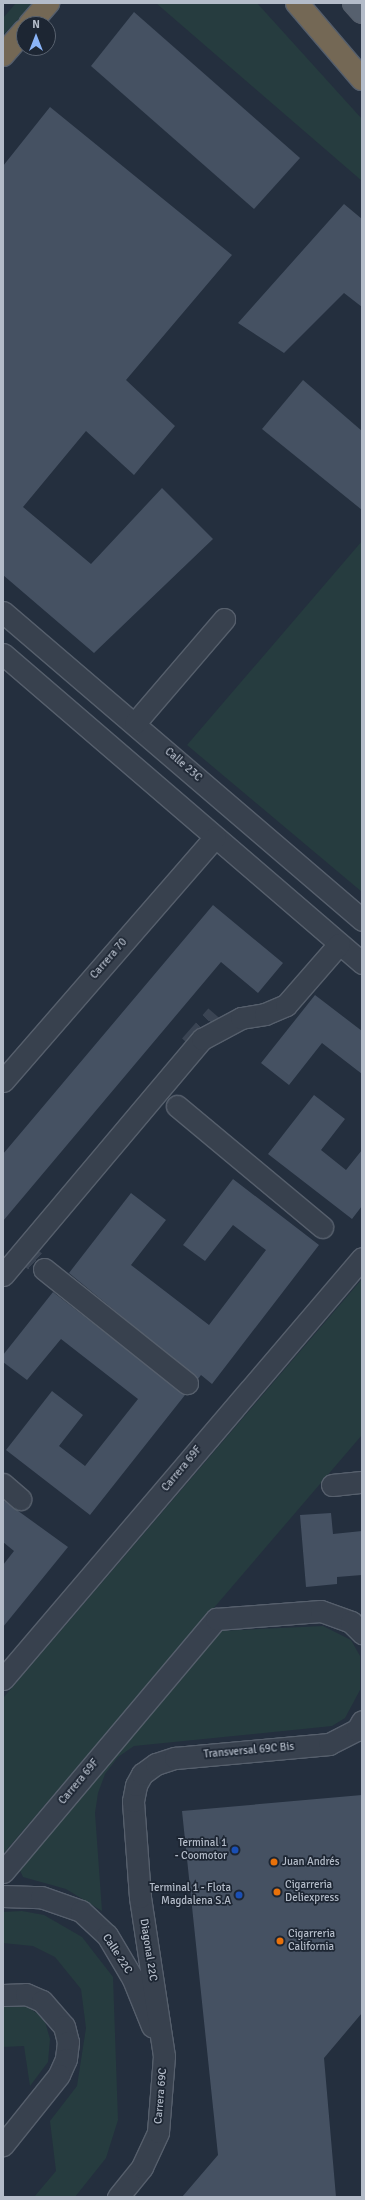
<!DOCTYPE html>
<html>
<head>
<meta charset="utf-8">
<style>
  body { margin:0 }
  #map { position:relative; width:365px; height:2200px; overflow:hidden; background:#242f3e; font-family:Signika,sans-serif }
  div>[style] { position:absolute }
  [style*='--x'] { left:calc(var(--x)*1px); top:calc(var(--y)*1px); width:calc(var(--w)*1px); rotate:calc(var(--a)*1deg) }
  .green>* { inset:0; background:#263c3f }
  .building>* { inset:0; background:#455162 }
  .minor-tunnel>* { height:21px; margin-top:-10.5px; transform-origin:0; background:repeating-linear-gradient(90deg,#3a4453 0 21px,transparent 0 31px) }
  .roads { filter:drop-shadow(1px 0 #565f6c) drop-shadow(-1px 0 #565f6c) drop-shadow(0 1px #565f6c) drop-shadow(0 -1px #565f6c) }
  .minor>* { height:21px; margin:-10.5px; padding:0 10.5px; transform-origin:10.5px; border-radius:10.5px; background:#38414e }
  .major>* { height:22px; margin:-11px; padding:0 11px; transform-origin:11px; border-radius:11px; background:#56606e }
  .highway>* { height:22px; margin:-11px; padding:0 11px; transform-origin:11px; border-radius:11px; background:#746855 }
  .dots>* { width:11px; height:11px; translate:-50% -50%; box-sizing:border-box; border:2px solid #1d2633; border-radius:50% }
  span { translate:-50% -50%; white-space:nowrap; text-align:center; line-height:1.15; -webkit-text-stroke:3.5px #1d2633; paint-order:stroke }
  .street-label { font-size:11px; color:#b4bcc9 }
  .poi-label { font-size:11px; color:#b4bcc9 }
  .right { translate:-100% -50%; text-align:right }
  .left { translate:0 -50%; text-align:left }
  .frame { position:absolute; inset:0; border:4px solid #b4bcc9; pointer-events:none }
  .north { position:absolute; left:16px; top:16px; width:40px; height:40px; box-sizing:border-box; background:#1d2633; border:1px solid #59626f; border-radius:50%; rotate:0deg; font-size:11px; font-weight:700; line-height:16px; text-align:center; color:#b4bcc9 }
  .north::after { content:''; display:block; margin:auto; width:14px; height:18px; background:#8ab4f8; clip-path:polygon(50% 0,100% 100%,50% 72%,0 100%) }
</style>
</head>
<body>
<div id="map">
  <div class="green">
    <i style="clip-path:polygon(16px 3px,34px 3px,3px 35px,3px 18px)"></i>
    <i style="clip-path:polygon(156px 3px,257px 3px,362px 119px,362px 181px)"></i>
    <i style="clip-path:polygon(362px 541px,362px 892px,187px 745px)"></i>
    <i style="clip-path:polygon(362px 1279px,362px 1435px,3px 1854px,3px 1698px)"></i>
    <i style="clip-path:polygon(323px 1626px,351px 1640px,360px 1656px,360px 1690px,345px 1718px,332px 1726px,134px 1746px,118px 1757px,105px 1774px,98px 1793px,95px 1813px,102px 1911px,66px 1889px,23px 1877px,18px 1866px,217px 1631px)"></i>
    <i style="clip-path:polygon(22px 1911px,44px 1915px,82px 1937px,113px 1977px,118px 2120px,106px 2158px,75px 2197px,34px 2197px,56px 2171px,50px 2121px,77px 2086px,86px 2028px,81px 1989px,55px 1957px,33px 1946px,3px 1943px,3px 1912px)"></i>
    <i style="clip-path:polygon(26px 2006px,44px 2018px,50px 2039px,48px 2062px,30px 2086px,24px 2046px,3px 2047px,3px 2007px)"></i>
  </div>
  <div class="building">
    <i style="clip-path:polygon(134px 12px,300px 158px,254px 209px,91px 66px)"></i>
    <i style="clip-path:polygon(50px 107px,232px 255px,126px 380px,175px 426px,134px 475px,86px 431px,23px 507px,91px 564px,162px 488px,213px 539px,94px 653px,3px 575px,3px 166px)"></i>
    <i style="clip-path:polygon(344px 204px,362px 219px,362px 307px,344px 293px,284px 353px,238px 323px)"></i>
    <i style="clip-path:polygon(303px 380px,362px 431px,362px 510px,262px 429px)"></i>
    <i style="clip-path:polygon(213px 905px,283px 963px,258px 993px,221px 962px,3px 1221px,3px 1154px)"></i>
    <i style="clip-path:polygon(315px 995px,362px 1031px,362px 1074px,322px 1043px,289px 1085px,261px 1063px)"></i>
    <i style="clip-path:polygon(314px 1095px,345px 1119px,321px 1150px,346px 1170px,362px 1150px,362px 1206px,352px 1219px,268px 1154px)"></i>
    <i style="clip-path:polygon(233px 1179px,319px 1245px,212px 1384px,201px 1375px,198px 1379px,69px 1273px,131px 1193px,166px 1220px,131px 1265px,209px 1325px,266px 1250px,233px 1225px,205px 1261px,183px 1245px)"></i>
    <i style="clip-path:polygon(53px 1292px,185px 1395px,90px 1515px,6px 1450px,52px 1391px,83px 1415px,59px 1446px,85px 1466px,138px 1399px,61px 1339px,27px 1380px,3px 1362px,3px 1355px)"></i>
    <i style="clip-path:polygon(3px 1500px,68px 1547px,3px 1627px,3px 1565px,14px 1551px,3px 1542px)"></i>
    <i style="clip-path:polygon(331px 1513px,333px 1534px,362px 1531px,362px 1575px,337px 1577px,337px 1584px,306px 1587px,300px 1515px)"></i>
    <i style="clip-path:polygon(362px 1795px,362px 2013px,324px 2058px,336px 2197px,182px 2197px,218px 2155px,182px 1811px)"></i>
  </div>
  <div class="minor-tunnel">
    <i style="--x:190;--y:1045;--w:40;--a:-49"></i>
    <i style="--x:19;--y:1247;--w:33;--a:41"></i>
  </div>
  <div class="roads">
    <div class="minor">
      <i style="--x:3;--y:612;--w:473;--a:40.6"></i>
      <i style="--x:3;--y:654;--w:474;--a:40.7"></i>
      <i style="--x:135;--y:723;--w:137;--a:-49.4"></i>
      <i style="--x:3;--y:1081;--w:323;--a:-49"></i>
      <i style="--x:177;--y:1106;--w:189;--a:39.8"></i>
      <i style="--x:44;--y:1269;--w:183;--a:38.6"></i>
      <i style="--x:3;--y:1275;--w:309;--a:-49.9"></i>
      <i style="--x:202;--y:1039;--w:44;--a:-28.3"></i>
      <i style="--x:241;--y:1018;--w:24;--a:-9"></i>
      <i style="--x:265;--y:1014;--w:23;--a:-23"></i>
      <i style="--x:286;--y:1005;--w:81;--a:-49"></i>
      <i style="--x:3;--y:1484;--w:23;--a:41"></i>
      <i style="--x:332;--y:1485;--w:30;--a:-6"></i>
      <i style="--x:3;--y:1679;--w:553;--a:-49.54"></i>
      <i style="--x:3;--y:1872;--w:331;--a:-49.9"></i>
      <i style="--x:216;--y:1619;--w:105;--a:-4.4"></i>
      <i style="--x:321;--y:1611;--w:32;--a:20"></i>
      <i style="--x:351;--y:1622;--w:16;--a:45"></i>
      <i style="--x:3;--y:1896;--w:38;--a:2"></i>
      <i style="--x:41;--y:1897;--w:42;--a:19.3"></i>
      <i style="--x:81;--y:1911;--w:35;--a:43"></i>
      <i style="--x:107;--y:1935;--w:51;--a:59.4"></i>
      <i style="--x:133;--y:1979;--w:51;--a:68"></i>
      <i style="--x:3;--y:1995;--w:23;--a:-2"></i>
      <i style="--x:26;--y:1994;--w:17;--a:24"></i>
      <i style="--x:42;--y:2001;--w:33;--a:49"></i>
      <i style="--x:64;--y:2026;--w:16;--a:76"></i>
      <i style="--x:68;--y:2042;--w:17;--a:97"></i>
      <i style="--x:66;--y:2059;--w:17;--a:114"></i>
      <i style="--x:59;--y:2075;--w:90;--a:128.7"></i>
      <i style="--x:118;--y:2197;--w:38;--a:-51"></i>
      <i style="--x:142;--y:2167;--w:38;--a:-65"></i>
      <i style="--x:158;--y:2132;--w:76;--a:-85.5"></i>
      <i style="--x:164;--y:2056;--w:161;--a:-98.6"></i>
      <i style="--x:140;--y:1897;--w:96;--a:-94.2"></i>
      <i style="--x:133;--y:1801;--w:16;--a:-79"></i>
      <i style="--x:136;--y:1785;--w:13;--a:-61"></i>
      <i style="--x:142;--y:1774;--w:17;--a:-36"></i>
      <i style="--x:156;--y:1764;--w:20;--a:-18"></i>
      <i style="--x:175;--y:1758;--w:155;--a:-5.2"></i>
      <i style="--x:329;--y:1744;--w:31;--a:-27"></i>
      <i style="--x:357;--y:1730;--w:10;--a:-61"></i>
    </div>
    <div class="major">
      <i style="--x:354;--y:3;--w:12;--a:48"></i>
    </div>
    <div class="highway">
      <i style="--x:297;--y:3;--w:100;--a:49.5"></i>
      <i style="--x:30;--y:24;--w:28;--a:-49"></i>
      <i style="--x:3;--y:55;--w:32;--a:-49"></i>
    </div>
  </div>
  <div class="dots">
    <i style="left:235px;top:1850px;background:#1a4fb4"></i>
    <i style="left:274px;top:1862px;background:#e8710a"></i>
    <i style="left:277px;top:1892px;background:#e8710a"></i>
    <i style="left:239px;top:1895px;background:#1a4fb4"></i>
    <i style="left:280px;top:1941px;background:#e8710a"></i>
  </div>
  <div class="street-label">
    <span style="left:183px;top:765px;rotate:41deg">Calle 23C</span>
    <span style="left:109px;top:959px;rotate:-49deg">Carrera 70</span>
    <span style="left:182px;top:1469px;rotate:-50deg">Carrera 69F</span>
    <span style="left:249px;top:1751px;rotate:-5deg">Transversal 69C Bis</span>
    <span style="left:79px;top:1782px;rotate:-50deg">Carrera 69F</span>
    <span style="left:148px;top:1950px;rotate:81deg">Diagonal 22C</span>
    <span style="left:117px;top:1954px;rotate:57deg">Calle 22C</span>
    <span style="left:161px;top:2096px;rotate:-85deg">Carrera 69C</span>
  </div>
  <div class="poi-label">
    <span class="right" style="left:227px;top:1850px">Terminal 1<br>- Coomotor</span>
    <span class="left" style="left:282px;top:1862px">Juan Andrés</span>
    <span class="left" style="left:285px;top:1892px">Cigarreria<br>Deliexpress</span>
    <span class="right" style="left:231px;top:1895px">Terminal 1 - Flota<br>Magdalena S.A</span>
    <span class="left" style="left:288px;top:1941px">Cigarreria<br>California</span>
  </div>
  <div class="frame"></div>
  <div class="north">N</div>
</div>
</body>
</html>
